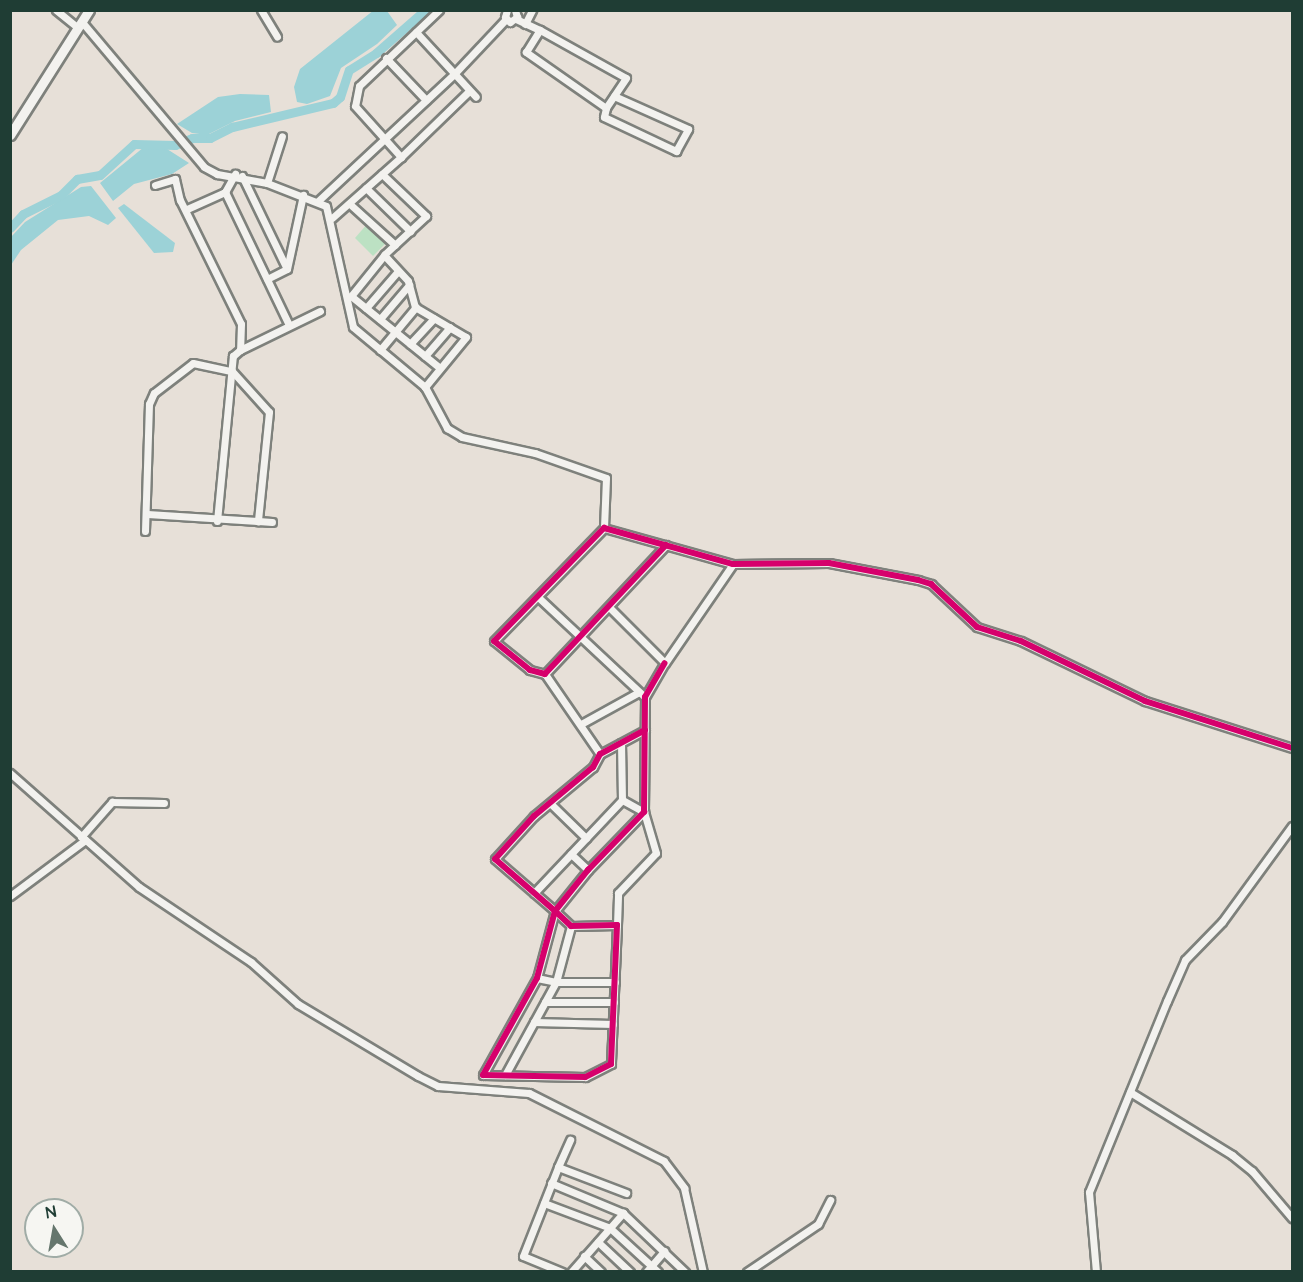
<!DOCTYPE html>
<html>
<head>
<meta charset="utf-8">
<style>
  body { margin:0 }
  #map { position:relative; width:1303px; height:1282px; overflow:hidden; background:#e7e0d8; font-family:"Architects Daughter",sans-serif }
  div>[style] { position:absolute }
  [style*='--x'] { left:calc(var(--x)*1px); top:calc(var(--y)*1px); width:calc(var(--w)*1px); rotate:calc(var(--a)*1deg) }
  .green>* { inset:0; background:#bce1c3 }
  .water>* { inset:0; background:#9cd2d7 }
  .river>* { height:9px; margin:-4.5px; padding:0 4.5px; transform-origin:4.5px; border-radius:4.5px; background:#9cd2d7 }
  .roads { filter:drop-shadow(2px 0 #7e817c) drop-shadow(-2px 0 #7e817c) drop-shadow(0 2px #7e817c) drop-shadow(0 -2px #7e817c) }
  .minor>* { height:7px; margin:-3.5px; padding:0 3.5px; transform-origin:3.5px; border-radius:3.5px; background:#f3f2ef }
  .secondary>* { height:9px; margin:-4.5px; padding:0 4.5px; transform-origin:4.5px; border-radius:4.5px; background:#f3f2ef }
  .cycleway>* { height:6px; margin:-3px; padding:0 3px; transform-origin:3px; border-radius:3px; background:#d6006c }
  span { translate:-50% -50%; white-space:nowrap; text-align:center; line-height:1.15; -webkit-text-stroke:6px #f6f6f2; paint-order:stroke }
  .frame { position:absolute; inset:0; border:12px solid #1f3d34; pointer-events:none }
  .north { position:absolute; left:24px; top:1198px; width:60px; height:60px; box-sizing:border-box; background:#f6f6f2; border:2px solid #a0aca6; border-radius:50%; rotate:349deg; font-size:16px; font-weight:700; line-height:24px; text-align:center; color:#1f3d34 }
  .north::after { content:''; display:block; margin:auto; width:21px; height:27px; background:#65766d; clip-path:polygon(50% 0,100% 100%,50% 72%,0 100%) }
</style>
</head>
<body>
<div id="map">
  <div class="green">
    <i style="clip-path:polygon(368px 223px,387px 242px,373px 256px,355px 238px)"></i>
  </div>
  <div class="water">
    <i style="clip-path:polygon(374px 10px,387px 11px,397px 25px,377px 44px,341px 68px,330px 96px,307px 104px,297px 102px,294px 87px,300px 69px)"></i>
    <i style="clip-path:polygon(240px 94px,269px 95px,271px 112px,235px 121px,207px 135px,192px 133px,177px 124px,218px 97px)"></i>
    <i style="clip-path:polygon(144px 147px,167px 149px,189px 163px,172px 174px,134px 184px,113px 201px,100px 183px)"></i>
    <i style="clip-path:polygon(91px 186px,116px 218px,108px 225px,89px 216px,58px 220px,21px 250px,11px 265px,11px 237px,25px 222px,81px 187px)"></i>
    <i style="clip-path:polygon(124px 204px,175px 243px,173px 252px,154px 253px,118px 208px)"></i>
  </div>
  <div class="river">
    <i style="--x:10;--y:228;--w:19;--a:-47"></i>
    <i style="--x:23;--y:214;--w:42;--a:-26.6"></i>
    <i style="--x:61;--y:195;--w:23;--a:-45"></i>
    <i style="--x:77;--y:179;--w:23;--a:-10"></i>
    <i style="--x:100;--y:175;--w:46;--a:-42.4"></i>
    <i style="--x:134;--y:144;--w:41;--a:1.4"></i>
    <i style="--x:175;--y:145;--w:18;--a:-22"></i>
    <i style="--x:192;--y:138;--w:18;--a:0"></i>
    <i style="--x:210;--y:138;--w:25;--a:-27"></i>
    <i style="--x:232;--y:127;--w:104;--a:-13.4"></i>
    <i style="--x:333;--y:103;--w:9;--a:-41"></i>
    <i style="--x:340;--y:97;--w:28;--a:-72"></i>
    <i style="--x:349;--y:70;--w:32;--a:-32"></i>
    <i style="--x:376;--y:53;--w:65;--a:-41.3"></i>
  </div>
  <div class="roads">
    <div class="minor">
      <i style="--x:56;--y:10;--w:28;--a:39"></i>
      <i style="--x:261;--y:10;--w:31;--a:59"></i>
      <i style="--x:439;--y:10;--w:110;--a:136.5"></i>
      <i style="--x:359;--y:86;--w:20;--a:101"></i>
      <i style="--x:355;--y:106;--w:69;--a:48"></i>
      <i style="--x:401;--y:157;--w:95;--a:-44.1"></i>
      <i style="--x:507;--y:10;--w:7;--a:106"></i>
      <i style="--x:505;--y:17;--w:7;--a:45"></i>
      <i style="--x:510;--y:22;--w:9;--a:-36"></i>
      <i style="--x:517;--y:17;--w:7;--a:-106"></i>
      <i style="--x:516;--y:19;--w:26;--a:25"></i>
      <i style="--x:540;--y:30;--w:98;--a:29.2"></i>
      <i style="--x:626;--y:78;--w:36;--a:124"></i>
      <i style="--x:606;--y:108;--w:98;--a:-145"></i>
      <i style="--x:526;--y:52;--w:26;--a:-58"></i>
      <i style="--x:82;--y:22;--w:189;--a:49.9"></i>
      <i style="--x:204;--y:167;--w:15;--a:28"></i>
      <i style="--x:217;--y:174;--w:51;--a:10.2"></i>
      <i style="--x:267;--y:183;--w:63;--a:21.3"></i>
      <i style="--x:326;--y:206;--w:124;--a:77.4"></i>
      <i style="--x:353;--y:327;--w:94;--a:39.8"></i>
      <i style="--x:425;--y:387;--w:47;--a:61.8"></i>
      <i style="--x:447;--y:428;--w:17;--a:31"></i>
      <i style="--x:462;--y:437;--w:75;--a:12.4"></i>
      <i style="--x:535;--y:453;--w:75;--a:19.4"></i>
      <i style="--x:606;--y:478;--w:50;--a:92.3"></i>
      <i style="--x:525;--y:24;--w:16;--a:-63"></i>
      <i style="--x:416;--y:32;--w:88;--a:47.3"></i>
      <i style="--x:386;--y:58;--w:58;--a:46.4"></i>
      <i style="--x:606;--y:108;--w:9;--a:103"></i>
      <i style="--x:604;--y:117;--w:80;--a:25.3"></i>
      <i style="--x:676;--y:151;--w:25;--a:-61"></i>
      <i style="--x:688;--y:129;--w:81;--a:-156"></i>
      <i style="--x:382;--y:174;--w:61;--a:43.7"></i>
      <i style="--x:426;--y:216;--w:56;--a:137.2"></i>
      <i style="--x:385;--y:254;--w:54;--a:129"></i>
      <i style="--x:351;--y:296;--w:114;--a:39"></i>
      <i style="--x:242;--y:176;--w:103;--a:64.2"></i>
      <i style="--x:267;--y:183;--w:49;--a:-72.3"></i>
      <i style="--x:155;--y:185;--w:21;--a:-17"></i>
      <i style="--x:175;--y:179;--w:22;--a:77"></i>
      <i style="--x:180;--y:200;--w:138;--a:63.8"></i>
      <i style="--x:241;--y:324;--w:26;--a:92"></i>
      <i style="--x:240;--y:350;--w:89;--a:-26"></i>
      <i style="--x:366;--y:188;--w:62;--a:44.3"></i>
      <i style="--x:225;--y:192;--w:148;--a:64.3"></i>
      <i style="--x:318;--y:201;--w:186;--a:-43"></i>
      <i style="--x:454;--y:74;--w:76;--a:-46.6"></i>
      <i style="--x:352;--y:206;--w:58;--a:42.2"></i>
      <i style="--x:187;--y:209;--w:42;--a:-24.1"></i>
      <i style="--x:225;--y:192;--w:21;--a:-61"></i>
      <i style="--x:332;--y:218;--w:92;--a:-41.5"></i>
      <i style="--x:384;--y:255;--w:35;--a:47"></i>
      <i style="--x:408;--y:281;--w:27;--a:75"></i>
      <i style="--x:415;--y:307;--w:59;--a:30.5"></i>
      <i style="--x:466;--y:337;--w:65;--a:129.4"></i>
      <i style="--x:287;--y:269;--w:76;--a:-77.8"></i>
      <i style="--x:267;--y:279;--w:22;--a:-27"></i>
      <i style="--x:366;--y:308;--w:49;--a:-49.1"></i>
      <i style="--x:380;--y:319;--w:45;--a:-49.5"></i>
      <i style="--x:410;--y:344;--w:35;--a:-47"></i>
      <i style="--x:380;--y:350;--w:56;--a:-50.1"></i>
      <i style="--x:425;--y:356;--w:38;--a:-49"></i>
      <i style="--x:147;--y:514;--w:111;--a:3.6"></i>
      <i style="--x:217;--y:521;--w:166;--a:-84.5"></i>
      <i style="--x:233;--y:356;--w:9;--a:-41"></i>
      <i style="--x:145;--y:531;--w:127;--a:-88.2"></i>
      <i style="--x:149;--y:404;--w:12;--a:-66"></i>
      <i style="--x:154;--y:393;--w:49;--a:-37.6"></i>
      <i style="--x:193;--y:363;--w:40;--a:12"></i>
      <i style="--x:232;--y:371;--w:55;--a:47.9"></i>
      <i style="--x:269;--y:412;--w:110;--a:95.8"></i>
      <i style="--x:258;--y:521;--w:14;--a:4"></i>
      <i style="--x:666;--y:545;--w:177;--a:133.2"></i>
      <i style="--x:545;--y:674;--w:16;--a:-165"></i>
      <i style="--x:530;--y:670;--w:46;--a:-141.1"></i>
      <i style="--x:494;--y:641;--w:158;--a:-45.8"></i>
      <i style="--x:604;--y:528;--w:134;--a:15.6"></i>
      <i style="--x:733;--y:564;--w:96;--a:-0.6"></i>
      <i style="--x:829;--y:563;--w:91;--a:10.8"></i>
      <i style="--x:918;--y:580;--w:14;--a:17"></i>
      <i style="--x:931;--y:584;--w:63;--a:43.1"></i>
      <i style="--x:977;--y:627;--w:46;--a:17.7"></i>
      <i style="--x:1021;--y:641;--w:138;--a:25.8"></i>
      <i style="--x:1145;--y:701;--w:154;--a:17.7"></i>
      <i style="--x:538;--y:597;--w:146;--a:43.1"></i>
      <i style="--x:609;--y:607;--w:79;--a:45"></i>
      <i style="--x:665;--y:663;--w:120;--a:-55.5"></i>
      <i style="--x:545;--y:674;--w:97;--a:55.5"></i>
      <i style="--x:581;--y:724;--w:66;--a:-28.9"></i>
      <i style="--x:645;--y:730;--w:51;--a:151.9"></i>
      <i style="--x:600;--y:754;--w:15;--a:118"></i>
      <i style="--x:593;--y:767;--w:77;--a:140.3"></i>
      <i style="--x:534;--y:816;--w:58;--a:132.2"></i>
      <i style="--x:495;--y:859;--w:79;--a:40.9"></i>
      <i style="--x:555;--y:911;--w:22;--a:43"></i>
      <i style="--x:571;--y:926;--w:46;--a:-1.2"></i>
      <i style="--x:617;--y:925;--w:139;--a:92.5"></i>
      <i style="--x:611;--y:1064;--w:29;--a:153"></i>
      <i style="--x:585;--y:1077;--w:102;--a:-178.9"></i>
      <i style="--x:483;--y:1075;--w:111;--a:-60.9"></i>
      <i style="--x:537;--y:978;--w:69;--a:-75"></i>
      <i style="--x:555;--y:911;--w:53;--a:-51.2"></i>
      <i style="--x:588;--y:870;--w:81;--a:-46"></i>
      <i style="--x:644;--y:812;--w:115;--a:-89.5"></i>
      <i style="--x:645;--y:697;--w:39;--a:-60"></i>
      <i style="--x:10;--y:773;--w:172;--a:41.5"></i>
      <i style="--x:139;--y:887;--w:135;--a:33.8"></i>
      <i style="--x:251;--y:962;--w:63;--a:41.8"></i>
      <i style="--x:298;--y:1004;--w:140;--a:31"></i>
      <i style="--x:418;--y:1076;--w:22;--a:27"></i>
      <i style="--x:438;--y:1086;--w:91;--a:4.4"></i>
      <i style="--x:529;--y:1093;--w:151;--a:26.7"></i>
      <i style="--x:664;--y:1161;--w:34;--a:53"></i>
      <i style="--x:684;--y:1188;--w:86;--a:77.3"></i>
      <i style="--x:551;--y:804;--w:49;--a:44.2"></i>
      <i style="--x:81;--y:837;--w:47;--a:-48.5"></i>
      <i style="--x:112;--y:802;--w:52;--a:1.1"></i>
      <i style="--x:571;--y:854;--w:23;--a:43"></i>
      <i style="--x:534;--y:893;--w:128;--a:-46.6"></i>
      <i style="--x:622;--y:800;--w:57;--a:-91"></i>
      <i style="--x:10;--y:896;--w:94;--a:-36.7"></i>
      <i style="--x:617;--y:925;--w:32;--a:-88"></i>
      <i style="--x:618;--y:893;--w:55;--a:-46.5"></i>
      <i style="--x:656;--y:853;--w:43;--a:-106.3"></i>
      <i style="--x:644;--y:812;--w:25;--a:-151"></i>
      <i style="--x:537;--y:978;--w:19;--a:12"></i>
      <i style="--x:556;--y:982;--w:59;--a:0"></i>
      <i style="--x:545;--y:1002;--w:69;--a:0"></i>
      <i style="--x:534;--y:1022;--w:79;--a:1.5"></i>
      <i style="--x:505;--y:1075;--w:106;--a:-61.3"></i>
      <i style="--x:556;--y:982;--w:58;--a:-75"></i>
      <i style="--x:1130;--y:1092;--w:120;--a:31.7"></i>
      <i style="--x:1232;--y:1155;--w:26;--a:39"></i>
      <i style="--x:1252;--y:1171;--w:62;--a:49.6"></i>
      <i style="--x:558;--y:1167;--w:30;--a:-66"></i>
      <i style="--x:551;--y:1183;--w:78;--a:22.6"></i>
      <i style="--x:544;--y:1203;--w:71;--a:20.7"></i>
      <i style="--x:610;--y:1228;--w:65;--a:42.5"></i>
      <i style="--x:598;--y:1242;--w:44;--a:43.2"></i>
      <i style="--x:584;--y:1256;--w:23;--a:43"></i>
      <i style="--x:562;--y:1272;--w:42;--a:-157.7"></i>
      <i style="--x:523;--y:1256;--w:96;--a:-68.5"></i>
      <i style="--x:558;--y:1167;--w:73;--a:20.9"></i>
      <i style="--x:571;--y:1272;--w:79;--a:-48.6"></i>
      <i style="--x:623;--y:1213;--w:86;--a:43.6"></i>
      <i style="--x:646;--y:1272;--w:28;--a:-49"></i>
      <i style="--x:747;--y:1272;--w:86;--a:-34.1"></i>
      <i style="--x:818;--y:1224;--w:27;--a:-63"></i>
      <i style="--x:1096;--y:1272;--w:80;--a:-95"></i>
      <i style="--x:1089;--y:1192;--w:206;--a:-67.8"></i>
      <i style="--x:1167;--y:1001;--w:45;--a:-66.3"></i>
      <i style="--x:1185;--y:960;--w:53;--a:-45.8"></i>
      <i style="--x:1222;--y:922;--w:119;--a:-53.9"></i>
    </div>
    <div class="secondary">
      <i style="--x:10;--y:135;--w:148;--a:-57.7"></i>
    </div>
  </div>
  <div class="cycleway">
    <i style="--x:666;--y:545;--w:177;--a:133.2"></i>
    <i style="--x:545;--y:674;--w:16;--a:-165"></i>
    <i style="--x:530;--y:670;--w:46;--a:-141.1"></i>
    <i style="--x:494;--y:641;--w:158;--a:-45.8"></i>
    <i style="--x:604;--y:528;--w:134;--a:15.6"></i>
    <i style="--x:733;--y:564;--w:96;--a:-0.6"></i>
    <i style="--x:829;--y:563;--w:91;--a:10.8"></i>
    <i style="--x:918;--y:580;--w:14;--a:17"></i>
    <i style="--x:931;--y:584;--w:63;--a:43.1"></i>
    <i style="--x:977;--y:627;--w:46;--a:17.7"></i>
    <i style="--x:1021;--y:641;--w:138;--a:25.8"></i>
    <i style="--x:1145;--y:701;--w:154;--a:17.7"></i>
    <i style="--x:645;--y:730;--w:51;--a:151.9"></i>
    <i style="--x:600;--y:754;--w:15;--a:118"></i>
    <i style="--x:593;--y:767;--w:77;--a:140.3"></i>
    <i style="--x:534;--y:816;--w:58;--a:132.2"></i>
    <i style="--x:495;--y:859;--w:79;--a:40.9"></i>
    <i style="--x:555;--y:911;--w:22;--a:43"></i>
    <i style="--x:571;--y:926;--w:46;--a:-1.2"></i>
    <i style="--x:617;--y:925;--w:139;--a:92.5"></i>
    <i style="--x:611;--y:1064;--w:29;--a:153"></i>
    <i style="--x:585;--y:1077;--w:102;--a:-178.9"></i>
    <i style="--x:483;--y:1075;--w:111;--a:-60.9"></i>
    <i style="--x:537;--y:978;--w:69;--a:-75"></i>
    <i style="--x:555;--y:911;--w:53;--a:-51.2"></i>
    <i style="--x:588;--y:870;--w:81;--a:-46"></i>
    <i style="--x:644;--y:812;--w:115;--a:-89.5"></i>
    <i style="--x:645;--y:697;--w:39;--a:-60"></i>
  </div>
  <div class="frame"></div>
  <div class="north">N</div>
</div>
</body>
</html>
